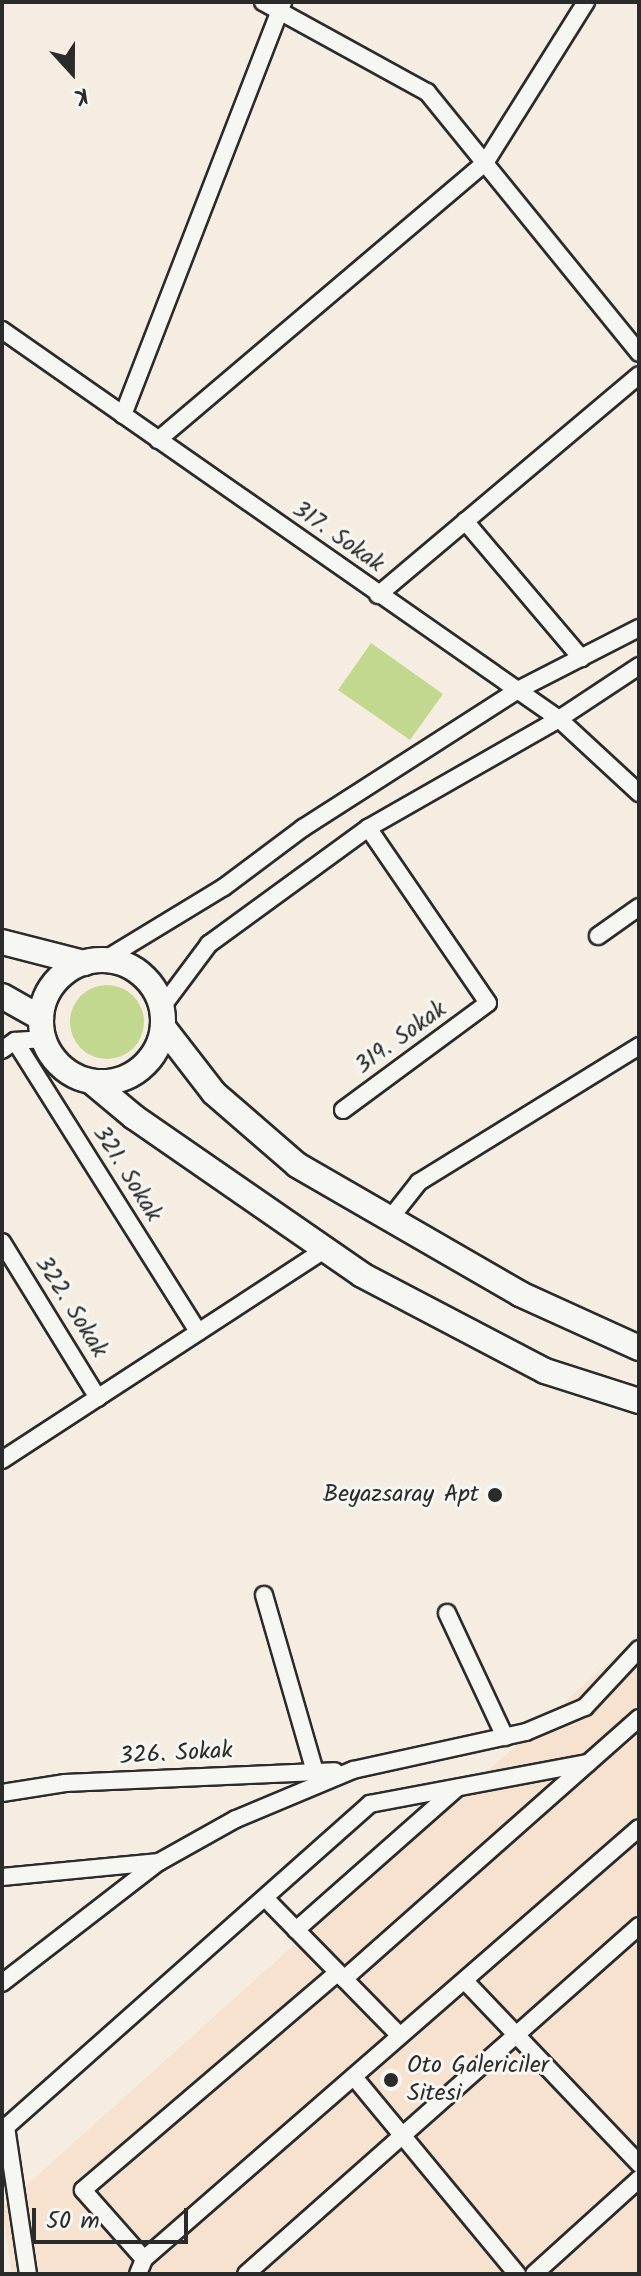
<!DOCTYPE html>
<html>
<head>
<meta charset="utf-8">
<style>
  body { margin:0 }
  #map { position:relative; width:641px; height:2276px; overflow:hidden; background:#f6ede2; font-family:Kalam,sans-serif }
  div>[style] { position:absolute }
  [style*='--x'] { left:calc(var(--x)*1px); top:calc(var(--y)*1px); width:calc(var(--w)*1px); rotate:calc(var(--a)*1deg) }
  .built>* { inset:0; background:#f6e2cf }
  .green>* { inset:0; background:#c2d88e }
  .round { border-radius:50% }
  .roads { filter:drop-shadow(2px 0 #2b2b2b) drop-shadow(-2px 0 #2b2b2b) drop-shadow(0 2px #2b2b2b) drop-shadow(0 -2px #2b2b2b) }
  .street>* { height:16px; margin:-8px; padding:0 8px; transform-origin:8px; border-radius:8px; background:#f6f6f2 }
  .secondary>* { height:24px; margin:-12px; padding:0 12px; transform-origin:12px; border-radius:12px; background:#f6f6f2 }
  .secondary>.ring { margin:-12px; padding:0; box-sizing:content-box; background:none; border:24px solid #f6f6f2; border-radius:50% }
  .dots>* { width:22px; height:22px; translate:-50% -50%; box-sizing:border-box; border:4px solid #f6f6f2; border-radius:50% }
  span { translate:-50% -50%; white-space:nowrap; text-align:center; line-height:1.15; -webkit-text-stroke:6px #f6f6f2; paint-order:stroke }
  .street-label { font-size:24px; color:#2b2b2b }
  .poi-label { font-size:24px; color:#2b2b2b }
  .right { translate:-100% -50%; text-align:right }
  .left { translate:0 -50%; text-align:left }
  .frame { position:absolute; inset:0; border:4px solid #2b2b2b; pointer-events:none }
  .north { position:absolute; left:32px; top:32px; width:80px; height:80px; -webkit-text-stroke:6px #f6f6f2; paint-order:stroke; rotate:159deg; font-size:22px; font-weight:700; line-height:32px; text-align:center; color:#2b2b2b }
  .north::after { content:''; display:block; margin:auto; width:28px; height:36px; background:#2b2b2b; clip-path:polygon(50% 0,100% 100%,50% 72%,0 100%) }
  .scale { position:absolute; left:32px; top:2208px; width:156px; height:36px; box-sizing:border-box; border:4px solid #2b2b2b; border-top:0; padding-left:10px; font-size:24px; line-height:28px; white-space:nowrap; color:#2b2b2b; -webkit-text-stroke:6px #f6f6f2; paint-order:stroke }
</style>
</head>
<body>
<div id="map">
  <div class="built">
    <i style="clip-path:polygon(639px 1635px,639px 2274px,12px 2274px,2px 2207px)"></i>
  </div>
  <div class="green">
    <i style="clip-path:polygon(371px 643px,443px 694px,410px 740px,338px 690px)"></i>
    <i class="round" style="left:70px;top:985px;width:74px;height:74px"></i>
  </div>
  <div class="roads">
    <div class="street">
      <i style="--x:263;--y:2;--w:187;--a:28.8"></i>
      <i style="--x:427;--y:92;--w:336;--a:50.9"></i>
      <i style="--x:2;--y:330;--w:679;--a:34.93"></i>
      <i style="--x:559;--y:719;--w:109;--a:42.8"></i>
      <i style="--x:123;--y:415;--w:443;--a:-68.8"></i>
      <i style="--x:158;--y:440;--w:429;--a:-40.3"></i>
      <i style="--x:485;--y:163;--w:190;--a:-57.9"></i>
      <i style="--x:465;--y:521;--w:180;--a:49.7"></i>
      <i style="--x:378;--y:595;--w:341;--a:-40.1"></i>
      <i style="--x:598;--y:936;--w:50;--a:-35.3"></i>
      <i style="--x:104;--y:960;--w:140;--a:-31.3"></i>
      <i style="--x:224;--y:887;--w:99;--a:-36.8"></i>
      <i style="--x:303;--y:828;--w:253;--a:-32.7"></i>
      <i style="--x:516;--y:691;--w:138;--a:-27.1"></i>
      <i style="--x:162;--y:1007;--w:79;--a:-53.3"></i>
      <i style="--x:209;--y:944;--w:197;--a:-36.1"></i>
      <i style="--x:368;--y:828;--w:220;--a:-29.7"></i>
      <i style="--x:559;--y:719;--w:96;--a:-33.5"></i>
      <i style="--x:15;--y:1041;--w:344;--a:57.8"></i>
      <i style="--x:2;--y:1050;--w:16;--a:-35"></i>
      <i style="--x:15;--y:1041;--w:29;--a:-4"></i>
      <i style="--x:343;--y:1110;--w:180;--a:-36.4"></i>
      <i style="--x:488;--y:1003;--w:212;--a:-124.4"></i>
      <i style="--x:389;--y:1220;--w:48;--a:-51.7"></i>
      <i style="--x:419;--y:1182;--w:259;--a:-31.7"></i>
      <i style="--x:2;--y:1242;--w:183;--a:58.4"></i>
      <i style="--x:2;--y:1460;--w:384;--a:-33.1"></i>
      <i style="--x:264;--y:1595;--w:184;--a:73.9"></i>
      <i style="--x:447;--y:1613;--w:137;--a:64.9"></i>
      <i style="--x:2;--y:1793;--w:64;--a:-9"></i>
      <i style="--x:65;--y:1783;--w:270;--a:-2.5"></i>
      <i style="--x:2;--y:1877;--w:158;--a:-5.5"></i>
      <i style="--x:159;--y:1862;--w:88;--a:-29.2"></i>
      <i style="--x:236;--y:1819;--w:127;--a:-22.7"></i>
      <i style="--x:353;--y:1770;--w:177;--a:-12.4"></i>
      <i style="--x:526;--y:1732;--w:64;--a:-23"></i>
      <i style="--x:585;--y:1707;--w:79;--a:-47"></i>
      <i style="--x:265;--y:1898;--w:192;--a:45.6"></i>
      <i style="--x:296;--y:1930;--w:215;--a:-41.4"></i>
      <i style="--x:344;--y:1979;--w:394;--a:-41.5"></i>
      <i style="--x:465;--y:1981;--w:253;--a:46.4"></i>
      <i style="--x:2;--y:1983;--w:196;--a:-37.7"></i>
      <i style="--x:354;--y:2077;--w:256;--a:50.4"></i>
      <i style="--x:144;--y:2259;--w:92;--a:-131.5"></i>
      <i style="--x:83;--y:2190;--w:334;--a:-40.5"></i>
      <i style="--x:28;--y:2274;--w:149;--a:-98.5"></i>
      <i style="--x:6;--y:2127;--w:487;--a:-41.6"></i>
      <i style="--x:370;--y:1804;--w:222;--a:-10.7"></i>
      <i style="--x:138;--y:2274;--w:16;--a:-68"></i>
      <i style="--x:144;--y:2259;--w:656;--a:-41.05"></i>
      <i style="--x:246;--y:2274;--w:525;--a:-41.52"></i>
      <i style="--x:534;--y:2274;--w:142;--a:-42.1"></i>
    </div>
    <div class="secondary">
      <i style="--x:2;--y:942;--w:85;--a:14.4"></i>
      <i class="ring" style="left:41px;top:960px;width:98px;height:98px"></i>
      <i style="--x:2;--y:996;--w:45;--a:29.4"></i>
      <i style="--x:163;--y:1027;--w:83;--a:52.3"></i>
      <i style="--x:214;--y:1093;--w:110;--a:40.9"></i>
      <i style="--x:297;--y:1165;--w:258;--a:30"></i>
      <i style="--x:520;--y:1294;--w:131;--a:24.4"></i>
      <i style="--x:92;--y:1082;--w:55;--a:39.8"></i>
      <i style="--x:134;--y:1117;--w:277;--a:34.7"></i>
      <i style="--x:362;--y:1275;--w:207;--a:27.7"></i>
      <i style="--x:545;--y:1371;--w:99;--a:17.7"></i>
    </div>
  </div>
  <div class="dots">
    <i style="left:495px;top:1495px;background:#2b2b2b"></i>
    <i style="left:391px;top:2080px;background:#2b2b2b"></i>
  </div>
  <div class="street-label">
    <span style="left:338px;top:537px;rotate:35deg">317. Sokak</span>
    <span style="left:401px;top:1038px;rotate:-36deg">319. Sokak</span>
    <span style="left:127px;top:1174px;rotate:58deg">321. Sokak</span>
    <span style="left:71px;top:1307px;rotate:58deg">322. Sokak</span>
    <span style="left:176px;top:1754px;rotate:-3deg">326. Sokak</span>
  </div>
  <div class="poi-label">
    <span class="right" style="left:479px;top:1495px">Beyazsaray Apt</span>
    <span class="left" style="left:407px;top:2080px">Oto Galericiler<br>Sitesi</span>
  </div>
  <div class="frame"></div>
  <div class="north">K</div>
  <div class="scale">50 m</div>
</div>
</body>
</html>
